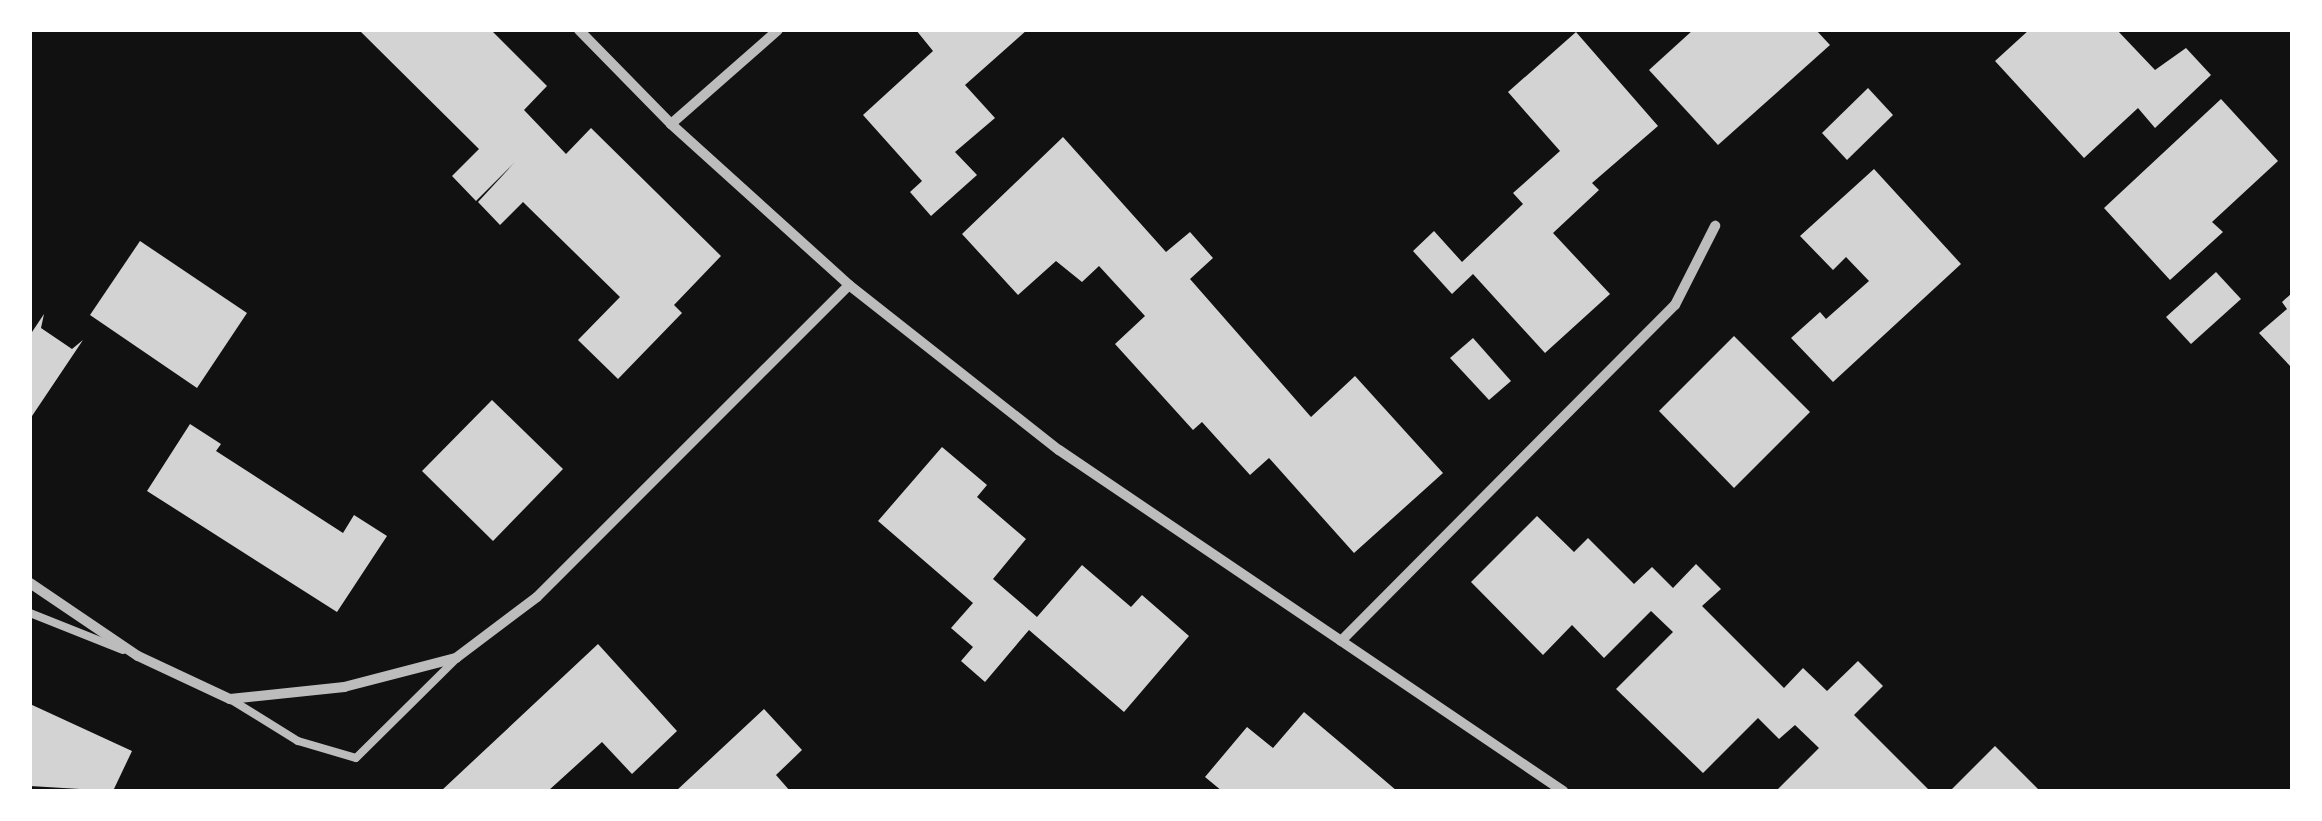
<!DOCTYPE html>
<html>
<head>
<meta charset="utf-8">
<style>
  body { margin:0 }
  #map { position:relative; width:2322px; height:821px; overflow:hidden; background:#111; font-family:Poppins,sans-serif }
  div>[style] { position:absolute }
  [style*='--x'] { left:calc(var(--x)*1px); top:calc(var(--y)*1px); width:calc(var(--w)*1px); rotate:calc(var(--a)*1deg) }
  .building>* { inset:0; background:#d3d3d3 }
  .service>* { height:8px; margin:-4px; padding:0 4px; transform-origin:4px; border-radius:4px; background:#bcbcbc }
  .minor>* { height:10px; margin:-5px; padding:0 5px; transform-origin:5px; border-radius:5px; background:#bcbcbc }
  span { translate:-50% -50%; white-space:nowrap; text-align:center; line-height:1.15; -webkit-text-stroke:8px #fff; paint-order:stroke }
  .frame { position:absolute; inset:0; border:32px solid #fff; pointer-events:none }
</style>
</head>
<body>
<div id="map">
  <div class="building">
    <i style="clip-path:polygon(359px 30px,491px 30px,547px 86px,524px 110px,566px 154px,591px 128px,721px 256px,674px 305px,682px 313px,618px 379px,578px 340px,620px 297px,523px 202px,500px 225px,478px 202px,515px 162px,476px 201px,452px 176px,479px 149px)"></i>
    <i style="clip-path:polygon(916px 30px,1027px 30px,965px 85px,995px 118px,955px 152px,977px 175px,931px 216px,910px 192px,922px 181px,863px 115px,933px 51px)"></i>
    <i style="clip-path:polygon(1693px 30px,1816px 30px,1830px 45px,1718px 145px,1649px 70px)"></i>
    <i style="clip-path:polygon(2029px 30px,2117px 30px,2155px 70px,2186px 48px,2211px 75px,2155px 128px,2138px 108px,2084px 158px,1995px 61px)"></i>
    <i style="clip-path:polygon(1576px 32px,1658px 126px,1592px 183px,1599px 190px,1553px 233px,1610px 294px,1545px 353px,1473px 274px,1452px 294px,1413px 251px,1434px 231px,1462px 262px,1523px 204px,1513px 193px,1560px 151px,1508px 92px)"></i>
    <i style="clip-path:polygon(1868px 88px,1893px 115px,1847px 160px,1822px 133px)"></i>
    <i style="clip-path:polygon(2221px 99px,2278px 161px,2212px 222px,2223px 232px,2170px 280px,2104px 208px)"></i>
    <i style="clip-path:polygon(1063px 137px,1166px 252px,1190px 232px,1213px 258px,1190px 279px,1311px 417px,1355px 376px,1443px 473px,1354px 553px,1269px 458px,1250px 475px,1202px 422px,1193px 430px,1115px 344px,1145px 316px,1099px 266px,1082px 282px,1056px 261px,1018px 295px,962px 234px)"></i>
    <i style="clip-path:polygon(1874px 169px,1961px 264px,1833px 382px,1791px 338px,1820px 312px,1826px 319px,1869px 281px,1846px 257px,1833px 270px,1800px 236px)"></i>
    <i style="clip-path:polygon(140px 241px,247px 313px,197px 388px,90px 315px)"></i>
    <i style="clip-path:polygon(2216px 272px,2241px 299px,2191px 344px,2166px 317px)"></i>
    <i style="clip-path:polygon(2292px 293px,2292px 368px,2259px 333px,2287px 309px,2282px 302px)"></i>
    <i style="clip-path:polygon(44px 314px,41px 328px,72px 349px,83px 340px,30px 419px,30px 335px)"></i>
    <i style="clip-path:polygon(1734px 336px,1810px 412px,1734px 488px,1659px 411px)"></i>
    <i style="clip-path:polygon(1473px 338px,1511px 381px,1489px 400px,1450px 358px)"></i>
    <i style="clip-path:polygon(492px 400px,563px 469px,493px 541px,422px 471px)"></i>
    <i style="clip-path:polygon(190px 424px,221px 444px,216px 451px,343px 533px,354px 515px,387px 536px,337px 612px,147px 491px)"></i>
    <i style="clip-path:polygon(942px 447px,987px 485px,977px 497px,1026px 539px,993px 579px,1037px 617px,1082px 565px,1131px 607px,1142px 595px,1189px 636px,1124px 712px,1029px 630px,985px 682px,961px 661px,973px 647px,951px 628px,973px 603px,878px 521px)"></i>
    <i style="clip-path:polygon(1537px 516px,1574px 552px,1588px 538px,1634px 584px,1652px 567px,1673px 588px,1696px 564px,1721px 589px,1702px 606px,1784px 688px,1803px 668px,1827px 691px,1858px 661px,1883px 686px,1854px 715px,1930px 791px,1776px 791px,1819px 748px,1795px 725px,1779px 739px,1758px 718px,1703px 773px,1616px 689px,1673px 632px,1651px 611px,1604px 658px,1572px 625px,1543px 655px,1471px 582px)"></i>
    <i style="clip-path:polygon(598px 644px,677px 731px,632px 774px,602px 742px,548px 791px,441px 791px)"></i>
    <i style="clip-path:polygon(30px 704px,132px 751px,113px 791px,30px 786px)"></i>
    <i style="clip-path:polygon(764px 709px,802px 750px,776px 775px,790px 791px,676px 791px)"></i>
    <i style="clip-path:polygon(1304px 712px,1349px 750px,1397px 791px,1222px 791px,1205px 777px,1247px 727px,1273px 748px)"></i>
    <i style="clip-path:polygon(1995px 746px,2040px 791px,1950px 791px)"></i>
  </div>
  <div class="service">
    <i style="--x:30;--y:613;--w:100;--a:21.7"></i>
    <i style="--x:230;--y:699;--w:80;--a:31.7"></i>
    <i style="--x:298;--y:741;--w:60;--a:16.3"></i>
    <i style="--x:356;--y:758;--w:139;--a:-44.7"></i>
  </div>
  <div class="minor">
    <i style="--x:579;--y:30;--w:132;--a:45.6"></i>
    <i style="--x:671;--y:124;--w:240;--a:42.1"></i>
    <i style="--x:849;--y:285;--w:267;--a:38.2"></i>
    <i style="--x:1059;--y:450;--w:609;--a:34.08"></i>
    <i style="--x:671;--y:124;--w:142;--a:-41.3"></i>
    <i style="--x:30;--y:583;--w:130;--a:34.1"></i>
    <i style="--x:138;--y:656;--w:102;--a:25.1"></i>
    <i style="--x:230;--y:699;--w:115;--a:-6"></i>
    <i style="--x:344;--y:687;--w:116;--a:-14.5"></i>
    <i style="--x:456;--y:658;--w:101;--a:-37"></i>
    <i style="--x:537;--y:597;--w:441;--a:-45"></i>
    <i style="--x:1341;--y:641;--w:474;--a:-45.2"></i>
    <i style="--x:1675;--y:305;--w:89;--a:-63.1"></i>
  </div>
  <div class="frame"></div>
</div>
</body>
</html>
